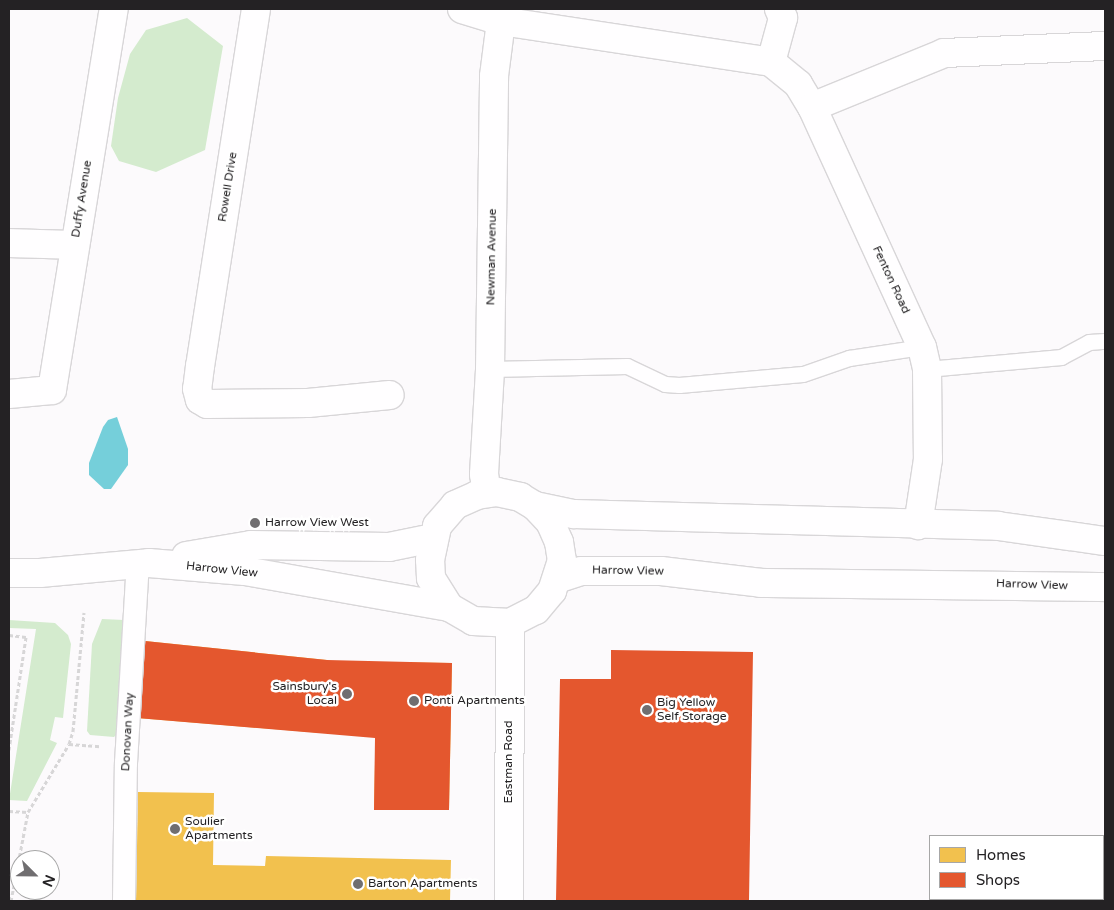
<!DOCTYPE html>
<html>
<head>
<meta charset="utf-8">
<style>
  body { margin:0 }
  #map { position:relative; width:1114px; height:910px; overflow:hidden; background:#fcfafc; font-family:"Varela Round",sans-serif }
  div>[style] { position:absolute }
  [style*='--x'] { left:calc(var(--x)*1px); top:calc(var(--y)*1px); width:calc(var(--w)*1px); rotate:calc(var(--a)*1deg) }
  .green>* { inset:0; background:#d4ebce }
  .water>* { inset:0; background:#75cfda }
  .homes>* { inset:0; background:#f2c14e }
  .shops>* { inset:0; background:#e4572e }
  .path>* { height:3px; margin-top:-1.5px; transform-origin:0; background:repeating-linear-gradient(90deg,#d7d6d7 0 4px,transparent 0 6.5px) }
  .roads { filter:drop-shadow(1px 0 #d8d6d8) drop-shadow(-1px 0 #d8d6d8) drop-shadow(0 1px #d8d6d8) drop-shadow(0 -1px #d8d6d8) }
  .service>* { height:15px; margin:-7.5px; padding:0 7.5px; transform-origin:7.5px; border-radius:7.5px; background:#fffeff }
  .pedestrian>* { height:22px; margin:-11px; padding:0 11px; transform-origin:11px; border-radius:11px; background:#fffeff }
  .minor>* { height:28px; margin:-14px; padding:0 14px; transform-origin:14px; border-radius:14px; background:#fffeff }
  .tertiary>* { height:28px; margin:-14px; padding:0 14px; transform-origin:14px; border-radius:14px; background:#fffeff }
  .dots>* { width:14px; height:14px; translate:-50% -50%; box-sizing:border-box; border:2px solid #fff; border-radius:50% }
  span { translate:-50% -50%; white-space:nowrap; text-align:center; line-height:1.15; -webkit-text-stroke:5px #fff; paint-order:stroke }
  .street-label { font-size:12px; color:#242224 }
  .poi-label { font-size:12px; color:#242224 }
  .left { translate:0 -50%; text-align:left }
  .right { translate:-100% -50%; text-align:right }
  .frame { position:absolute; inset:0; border:10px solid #242224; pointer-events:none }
  .legend { position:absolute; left:929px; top:835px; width:175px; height:65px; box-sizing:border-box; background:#fff; border:1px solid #a7a7a7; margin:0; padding:6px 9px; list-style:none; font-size:15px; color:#242224 }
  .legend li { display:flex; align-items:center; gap:10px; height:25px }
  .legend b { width:25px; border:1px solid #a7a7a7 }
  .north { position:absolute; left:10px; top:850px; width:50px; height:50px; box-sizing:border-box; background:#fff; border:1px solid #a7a7a7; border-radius:50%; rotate:113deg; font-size:14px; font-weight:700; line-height:20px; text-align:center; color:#242224 }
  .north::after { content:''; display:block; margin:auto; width:18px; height:22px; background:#706e70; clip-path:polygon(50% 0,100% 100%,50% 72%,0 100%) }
</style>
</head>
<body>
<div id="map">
  <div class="green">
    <i style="clip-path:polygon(187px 18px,223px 46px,205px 150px,156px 172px,119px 161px,111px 146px,118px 98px,130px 54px,146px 30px)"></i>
    <i style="clip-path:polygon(102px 619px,124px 620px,119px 732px,114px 737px,90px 735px,87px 731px,92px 644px)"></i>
    <i style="clip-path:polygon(9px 620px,55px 623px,68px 635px,71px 644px,63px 718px,55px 717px,50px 740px,57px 743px,27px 801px,9px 800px,36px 629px,9px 628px)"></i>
  </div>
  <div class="water">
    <i style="clip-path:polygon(117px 417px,128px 449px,128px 465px,111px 489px,104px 489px,89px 475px,89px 463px,103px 427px,108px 420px)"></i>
  </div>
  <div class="homes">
    <i style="clip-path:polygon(145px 641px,327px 660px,322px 733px,137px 718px)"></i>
    <i style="clip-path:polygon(377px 662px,452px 663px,449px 810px,374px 810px)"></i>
    <i style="clip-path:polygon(138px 792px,214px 793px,213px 865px,265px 866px,266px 856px,451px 860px,450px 901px,136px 901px)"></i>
  </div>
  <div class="shops">
    <i style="clip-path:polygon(145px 641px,327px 660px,452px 663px,449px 810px,374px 810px,375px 738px,137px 718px)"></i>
    <i style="clip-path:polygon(611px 650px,753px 652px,749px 901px,556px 901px,560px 679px,611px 679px)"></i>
  </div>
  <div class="path">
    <i style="--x:9;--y:635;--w:17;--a:7"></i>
    <i style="--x:26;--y:637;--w:114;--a:98.6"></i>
    <i style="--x:69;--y:744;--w:31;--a:4"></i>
    <i style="--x:9;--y:811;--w:19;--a:3"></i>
    <i style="--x:11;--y:901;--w:91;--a:-79.2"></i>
    <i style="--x:28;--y:812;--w:79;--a:-58.9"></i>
    <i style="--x:69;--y:744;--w:14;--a:-73"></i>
    <i style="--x:73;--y:731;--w:119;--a:-84.7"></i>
  </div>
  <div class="roads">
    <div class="service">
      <i style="--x:490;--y:369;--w:137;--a:-1.3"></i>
      <i style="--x:627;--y:366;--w:42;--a:25.3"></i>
      <i style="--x:665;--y:384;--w:14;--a:4"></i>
      <i style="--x:679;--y:385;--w:124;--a:-5.1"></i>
      <i style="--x:803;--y:374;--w:49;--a:-19.2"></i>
      <i style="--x:849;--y:358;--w:74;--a:-8.6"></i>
      <i style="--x:927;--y:369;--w:135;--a:-5.1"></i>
      <i style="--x:1061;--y:357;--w:32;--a:-28"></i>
      <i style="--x:1089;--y:342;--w:16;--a:-4"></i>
    </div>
    <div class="pedestrian">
      <i style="--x:124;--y:901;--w:138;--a:-89.2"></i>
      <i style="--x:126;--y:763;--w:200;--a:-86.6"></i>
    </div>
    <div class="minor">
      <i style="--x:256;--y:9;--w:361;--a:98.9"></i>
      <i style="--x:200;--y:366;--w:23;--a:97"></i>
      <i style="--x:197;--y:389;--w:11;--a:75"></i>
      <i style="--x:200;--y:400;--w:8;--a:30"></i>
      <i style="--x:207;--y:404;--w:101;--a:-0.6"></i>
      <i style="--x:308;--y:403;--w:82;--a:-5.6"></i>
      <i style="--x:462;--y:9;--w:41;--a:17.1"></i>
      <i style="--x:501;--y:21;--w:273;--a:8.6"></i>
      <i style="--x:771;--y:62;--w:35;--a:39"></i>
      <i style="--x:798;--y:84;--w:27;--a:59"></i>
      <i style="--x:812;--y:107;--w:264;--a:65.4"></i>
      <i style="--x:922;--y:347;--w:23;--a:77"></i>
      <i style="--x:927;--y:369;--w:90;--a:89.4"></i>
      <i style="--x:928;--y:459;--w:67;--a:98.6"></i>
      <i style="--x:771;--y:62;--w:46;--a:-74.7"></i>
      <i style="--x:783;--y:18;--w:10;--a:-114"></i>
      <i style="--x:812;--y:107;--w:143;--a:-22.2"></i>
      <i style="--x:944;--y:53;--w:161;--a:-2.5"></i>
      <i style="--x:9;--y:243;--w:66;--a:1.7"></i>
      <i style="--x:9;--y:394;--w:43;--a:-5.3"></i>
      <i style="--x:52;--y:390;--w:386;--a:-80.8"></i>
      <i style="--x:487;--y:493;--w:19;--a:-99"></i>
      <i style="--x:484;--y:474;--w:105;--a:-86.7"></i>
      <i style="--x:490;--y:369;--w:293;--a:-89.2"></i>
      <i style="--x:494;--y:76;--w:55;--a:-82.7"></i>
      <i style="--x:509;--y:901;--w:278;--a:-89.8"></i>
    </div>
    <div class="tertiary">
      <i style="--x:186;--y:556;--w:66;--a:-9.6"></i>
      <i style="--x:251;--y:545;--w:138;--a:0.8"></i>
      <i style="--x:389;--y:547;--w:45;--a:-11.6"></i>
      <i style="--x:9;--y:573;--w:31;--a:0"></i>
      <i style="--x:40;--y:573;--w:109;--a:-5.2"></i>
      <i style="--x:149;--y:563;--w:96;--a:4.8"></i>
      <i style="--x:245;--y:571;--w:207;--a:10"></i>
      <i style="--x:449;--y:607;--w:28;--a:30"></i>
      <i style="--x:473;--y:621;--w:37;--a:3"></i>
      <i style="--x:510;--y:623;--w:29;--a:-27"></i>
      <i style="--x:536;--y:610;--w:25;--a:-50"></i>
      <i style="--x:552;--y:591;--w:32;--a:-72"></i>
      <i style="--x:562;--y:561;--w:19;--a:-99"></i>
      <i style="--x:559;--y:542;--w:22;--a:-114"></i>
      <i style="--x:550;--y:522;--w:22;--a:-133"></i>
      <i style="--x:557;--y:579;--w:25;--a:-18"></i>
      <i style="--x:581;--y:571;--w:80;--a:0"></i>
      <i style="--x:661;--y:571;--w:101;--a:6.8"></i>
      <i style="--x:761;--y:583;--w:344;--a:0.7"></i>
      <i style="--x:449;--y:607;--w:34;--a:-122"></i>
      <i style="--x:431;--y:578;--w:18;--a:-93"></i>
      <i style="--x:430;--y:560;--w:35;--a:-78"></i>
      <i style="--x:437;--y:526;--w:28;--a:-49"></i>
      <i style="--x:455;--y:505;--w:24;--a:-24"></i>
      <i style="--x:477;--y:495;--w:20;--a:-9"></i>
      <i style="--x:497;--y:492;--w:24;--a:12"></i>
      <i style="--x:520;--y:497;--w:17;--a:31"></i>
      <i style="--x:535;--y:506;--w:40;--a:12"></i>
      <i style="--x:574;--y:514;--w:424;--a:1.6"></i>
      <i style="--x:998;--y:526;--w:108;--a:8"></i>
    </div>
  </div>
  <div class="dots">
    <i style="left:255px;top:523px;background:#706e70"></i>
    <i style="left:347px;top:694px;background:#706e70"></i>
    <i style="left:414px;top:701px;background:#706e70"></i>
    <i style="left:647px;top:710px;background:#706e70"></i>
    <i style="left:175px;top:829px;background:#706e70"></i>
    <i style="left:358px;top:884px;background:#706e70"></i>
  </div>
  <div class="street-label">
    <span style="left:228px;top:187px;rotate:-81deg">Rowell Drive</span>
    <span style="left:82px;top:199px;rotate:-81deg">Duffy Avenue</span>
    <span style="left:492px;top:257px;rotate:-89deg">Newman Avenue</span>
    <span style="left:891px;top:280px;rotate:65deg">Fenton Road</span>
    <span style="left:222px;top:570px;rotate:6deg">Harrow View</span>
    <span style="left:628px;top:571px;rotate:1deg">Harrow View</span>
    <span style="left:1032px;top:585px;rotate:2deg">Harrow View</span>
    <span style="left:128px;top:732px;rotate:-87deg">Donovan Way</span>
    <span style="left:509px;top:762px;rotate:-90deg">Eastman Road</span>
  </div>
  <div class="poi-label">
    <span class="left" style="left:265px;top:523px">Harrow View West</span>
    <span class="right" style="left:337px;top:694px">Sainsbury's<br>Local</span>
    <span class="left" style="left:424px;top:701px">Ponti Apartments</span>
    <span class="left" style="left:657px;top:710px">Big Yellow<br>Self Storage</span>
    <span class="left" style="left:185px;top:829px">Soulier<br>Apartments</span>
    <span class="left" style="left:368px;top:884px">Barton Apartments</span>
  </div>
  <div class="frame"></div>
  <ul class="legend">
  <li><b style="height:14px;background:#f2c14e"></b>Homes</li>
  <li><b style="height:14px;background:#e4572e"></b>Shops</li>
  </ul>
  <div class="north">N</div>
</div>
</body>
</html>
